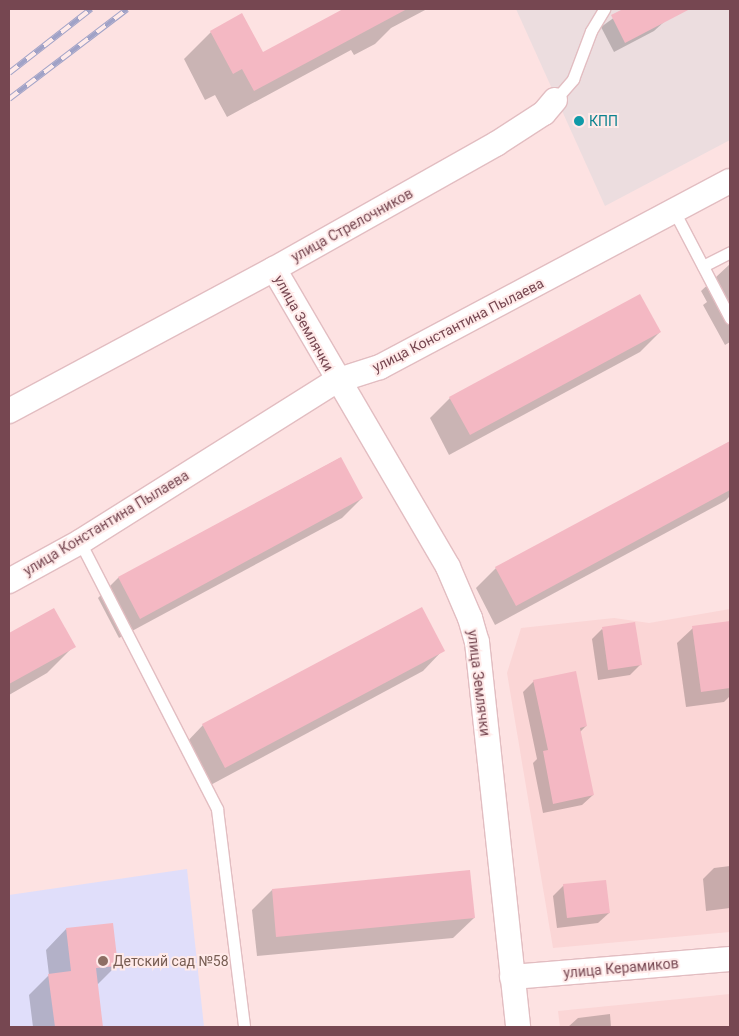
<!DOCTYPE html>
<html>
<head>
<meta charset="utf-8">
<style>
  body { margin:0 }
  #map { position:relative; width:739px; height:1036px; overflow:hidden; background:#fde2e2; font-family:Roboto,sans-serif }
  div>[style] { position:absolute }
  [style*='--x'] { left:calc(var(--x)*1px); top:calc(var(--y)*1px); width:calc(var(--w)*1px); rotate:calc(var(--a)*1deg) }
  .residential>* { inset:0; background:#fbd6d6 }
  .industrial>* { inset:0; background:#ecdddf }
  .education>* { inset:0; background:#e0defa }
  .shadow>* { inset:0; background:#0003 }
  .building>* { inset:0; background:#f4b8c3 }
  .roads { filter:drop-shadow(1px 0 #e2bdc1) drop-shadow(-1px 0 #e2bdc1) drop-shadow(0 1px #e2bdc1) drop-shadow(0 -1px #e2bdc1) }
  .service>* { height:11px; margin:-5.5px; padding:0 5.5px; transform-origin:5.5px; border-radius:5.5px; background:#fff }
  .minor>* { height:24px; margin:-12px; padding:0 12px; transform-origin:12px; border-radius:12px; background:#fff }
  .rail>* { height:5.5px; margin-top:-2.75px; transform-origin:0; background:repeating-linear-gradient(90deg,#ffeae9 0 11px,#a0a2c7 0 22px); box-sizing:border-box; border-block:1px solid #a0a2c7 }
  .dots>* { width:14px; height:14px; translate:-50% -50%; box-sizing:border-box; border:2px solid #ffeae9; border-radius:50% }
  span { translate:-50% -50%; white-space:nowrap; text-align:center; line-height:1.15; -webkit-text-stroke:4px #ffeae9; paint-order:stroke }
  .culture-label { font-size:14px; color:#0d838f }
  .left { translate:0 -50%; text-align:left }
  .street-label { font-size:14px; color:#764751 }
  .education-label { font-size:14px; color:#785e54 }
  .frame { position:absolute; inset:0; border:10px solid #764751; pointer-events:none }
</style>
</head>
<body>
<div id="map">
  <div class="residential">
    <i style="clip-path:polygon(730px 609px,730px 932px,553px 948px,507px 673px,521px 628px,614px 618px,649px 623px)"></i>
    <i style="clip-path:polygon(730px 994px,730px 1027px,560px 1027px,558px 1011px)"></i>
  </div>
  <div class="industrial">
    <i style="clip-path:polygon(516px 9px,730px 9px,730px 140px,605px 206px)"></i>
  </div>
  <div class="education">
    <i style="clip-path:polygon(187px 869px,204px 1027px,9px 1027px,9px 895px)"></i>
  </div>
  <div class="shadow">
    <i style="clip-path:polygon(345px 9px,427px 9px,391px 28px,375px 44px,354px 55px,351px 50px,227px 117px,215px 95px,205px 100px,184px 59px,211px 32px,263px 53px)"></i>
    <i style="clip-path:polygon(626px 9px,659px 9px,665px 21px,654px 31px,614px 52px,601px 27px)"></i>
    <i style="clip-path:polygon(730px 264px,730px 342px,725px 345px,703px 305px,707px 302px,701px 291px)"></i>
    <i style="clip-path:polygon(660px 332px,640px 352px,449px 455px,430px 418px,450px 398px)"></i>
    <i style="clip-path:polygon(726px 445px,730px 454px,730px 496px,725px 501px,495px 625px,476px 588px,496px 568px)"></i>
    <i style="clip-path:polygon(340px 458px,362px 498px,342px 518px,119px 638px,98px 598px,118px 578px)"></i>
    <i style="clip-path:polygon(54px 610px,74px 646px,47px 673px,9px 695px,9px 635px)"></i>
    <i style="clip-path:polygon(730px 622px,730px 696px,724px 702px,686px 707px,677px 643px,693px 628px)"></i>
    <i style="clip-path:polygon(602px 629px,640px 665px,630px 675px,598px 680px,592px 639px)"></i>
    <i style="clip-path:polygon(443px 650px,423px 671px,205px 788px,183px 746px,203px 725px)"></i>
    <i style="clip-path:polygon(534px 681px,586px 726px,580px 732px,593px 795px,582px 805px,543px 813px,533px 763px,537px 759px,523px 692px)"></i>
    <i style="clip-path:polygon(730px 866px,730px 908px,706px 911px,703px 879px,714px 868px)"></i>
    <i style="clip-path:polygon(564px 885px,609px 913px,598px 923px,557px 928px,553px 896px)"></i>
    <i style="clip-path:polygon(272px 890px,474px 918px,453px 938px,257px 956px,252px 910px)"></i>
    <i style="clip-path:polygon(66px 929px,116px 966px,97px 985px,102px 1027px,33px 1027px,29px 995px,49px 975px,46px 950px)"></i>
    <i style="clip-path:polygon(610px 1014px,611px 1027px,568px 1027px,578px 1018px)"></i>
  </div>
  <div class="building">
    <i style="clip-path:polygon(343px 9px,407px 9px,254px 91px,242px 69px,233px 74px,210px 31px,242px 13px,263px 52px)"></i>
    <i style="clip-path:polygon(623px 9px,690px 9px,625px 43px,611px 15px)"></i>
    <i style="clip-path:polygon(640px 294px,661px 332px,470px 435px,449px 397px)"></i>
    <i style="clip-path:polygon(730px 441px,730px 490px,516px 606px,495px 567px)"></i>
    <i style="clip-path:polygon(341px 457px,363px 498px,140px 619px,118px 577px)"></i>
    <i style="clip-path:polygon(422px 607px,445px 651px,225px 768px,202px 724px)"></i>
    <i style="clip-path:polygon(54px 608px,76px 647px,9px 684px,9px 633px)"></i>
    <i style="clip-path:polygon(730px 621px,730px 688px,701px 692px,692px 626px)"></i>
    <i style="clip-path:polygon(635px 622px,642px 665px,608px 670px,602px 627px)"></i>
    <i style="clip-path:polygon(576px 671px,587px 726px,580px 728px,594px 795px,553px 804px,543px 751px,548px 750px,533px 680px)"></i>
    <i style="clip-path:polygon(470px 870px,475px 918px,276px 937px,272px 889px)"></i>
    <i style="clip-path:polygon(606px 880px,610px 913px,567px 918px,563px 884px)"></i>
    <i style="clip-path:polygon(113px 923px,118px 966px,96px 968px,103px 1027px,55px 1027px,48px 974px,71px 971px,66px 928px)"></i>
  </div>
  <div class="roads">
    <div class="service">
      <i style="--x:555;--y:100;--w:28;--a:-49"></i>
      <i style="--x:573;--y:79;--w:51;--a:-69.4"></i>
      <i style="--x:591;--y:31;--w:26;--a:-59"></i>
      <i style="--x:674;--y:211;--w:121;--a:62.4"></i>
      <i style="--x:703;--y:266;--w:30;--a:-27"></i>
      <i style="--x:80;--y:542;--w:300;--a:62.8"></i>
      <i style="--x:217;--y:809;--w:220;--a:82.9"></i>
    </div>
    <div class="minor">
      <i style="--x:274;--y:269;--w:345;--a:59.7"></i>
      <i style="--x:448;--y:567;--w:56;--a:66.7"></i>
      <i style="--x:470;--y:618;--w:25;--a:74"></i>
      <i style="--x:477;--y:642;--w:387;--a:83.9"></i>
      <i style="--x:9;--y:411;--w:301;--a:-28.2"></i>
      <i style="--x:274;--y:269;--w:255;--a:-29.4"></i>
      <i style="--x:496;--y:144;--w:57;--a:-32.9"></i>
      <i style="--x:544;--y:113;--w:17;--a:-50"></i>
      <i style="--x:9;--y:581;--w:81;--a:-28.8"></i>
      <i style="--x:80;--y:542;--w:302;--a:-32.2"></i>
      <i style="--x:336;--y:381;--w:46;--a:-17.7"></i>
      <i style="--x:380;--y:367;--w:396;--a:-28"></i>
      <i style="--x:512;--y:977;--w:219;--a:-4.7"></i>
    </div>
  </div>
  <div class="rail">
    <i style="--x:9;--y:73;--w:104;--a:-38"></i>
    <i style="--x:9;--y:99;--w:148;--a:-37.3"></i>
  </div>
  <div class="dots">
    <i style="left:579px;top:121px;background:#0f9aa8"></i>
    <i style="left:103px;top:961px;background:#8d6e63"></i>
  </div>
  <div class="culture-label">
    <span class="left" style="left:589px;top:121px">КПП</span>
  </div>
  <div class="street-label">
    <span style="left:352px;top:225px;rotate:-29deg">улица Стрелочников</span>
    <span style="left:304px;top:323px;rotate:61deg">улица Землячки</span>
    <span style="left:458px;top:325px;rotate:-27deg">улица Константина Пылаева</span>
    <span style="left:106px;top:523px;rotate:-31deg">улица Константина Пылаева</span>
    <span style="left:479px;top:683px;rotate:83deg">улица Землячки</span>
    <span style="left:621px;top:968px;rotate:-5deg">улица Керамиков</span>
  </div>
  <div class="education-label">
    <span class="left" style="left:113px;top:961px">Детский сад №58</span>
  </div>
  <div class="frame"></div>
</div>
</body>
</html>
